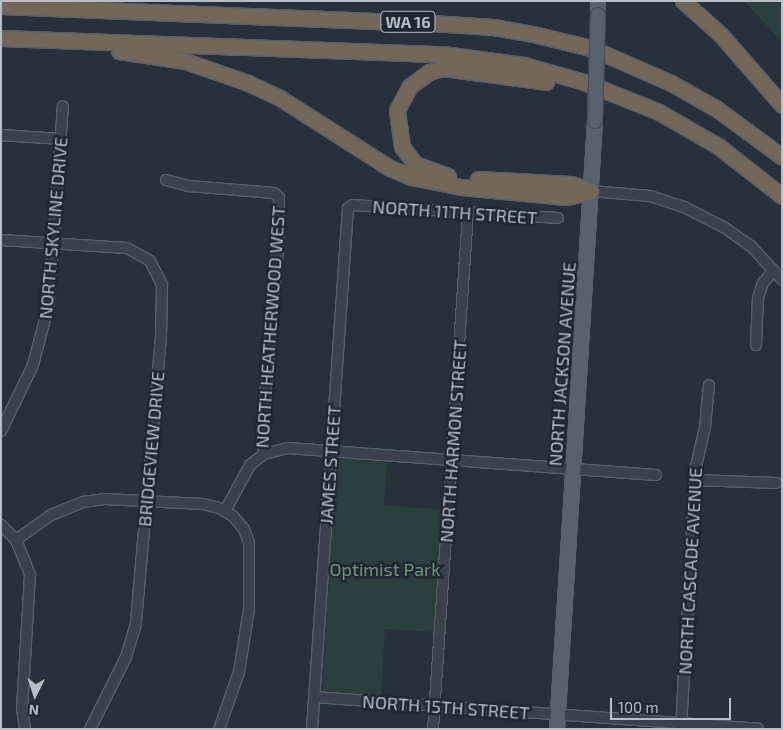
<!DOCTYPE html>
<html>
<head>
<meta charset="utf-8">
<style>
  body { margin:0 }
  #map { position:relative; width:783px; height:730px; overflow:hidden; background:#27313c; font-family:"Exo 2",sans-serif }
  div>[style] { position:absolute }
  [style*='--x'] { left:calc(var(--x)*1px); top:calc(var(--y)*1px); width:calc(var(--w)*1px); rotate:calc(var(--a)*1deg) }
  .green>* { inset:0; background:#2c3f3f }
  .roads { filter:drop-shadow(1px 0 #59606b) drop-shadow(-1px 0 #59606b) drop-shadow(0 1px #59606b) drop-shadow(0 -1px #59606b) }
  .minor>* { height:10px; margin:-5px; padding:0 5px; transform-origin:5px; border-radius:5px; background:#3b424d }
  .major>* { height:14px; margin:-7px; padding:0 7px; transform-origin:7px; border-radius:7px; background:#59616c }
  .highway>* { height:15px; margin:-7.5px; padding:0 7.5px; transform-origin:7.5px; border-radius:7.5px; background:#726759 }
  .bridges { filter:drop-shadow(1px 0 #474e59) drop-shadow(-1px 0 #474e59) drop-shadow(0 1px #474e59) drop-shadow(0 -1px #474e59) }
  .major-bridge>* { height:14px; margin:-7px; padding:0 7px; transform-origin:7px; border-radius:7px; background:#59616c }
  span { translate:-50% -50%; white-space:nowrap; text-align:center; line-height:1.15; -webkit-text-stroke:5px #202732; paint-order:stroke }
  .shield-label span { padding:1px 4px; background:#202732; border:1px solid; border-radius:4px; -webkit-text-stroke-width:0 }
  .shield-label { font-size:16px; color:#b7bec8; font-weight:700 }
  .street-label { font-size:18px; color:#b7bec8 }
  .park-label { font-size:18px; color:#709678 }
  .frame { position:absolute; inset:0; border:2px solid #b7bec8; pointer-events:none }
  .north { position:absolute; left:10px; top:670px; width:50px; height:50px; -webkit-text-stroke:4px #202732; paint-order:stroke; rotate:184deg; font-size:14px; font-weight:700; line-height:20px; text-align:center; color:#b7bec8 }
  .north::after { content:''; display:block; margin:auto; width:18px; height:22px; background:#b7bec8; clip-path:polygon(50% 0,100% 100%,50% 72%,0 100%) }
  .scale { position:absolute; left:610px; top:698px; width:121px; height:22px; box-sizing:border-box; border:2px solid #b7bec8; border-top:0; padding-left:6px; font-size:15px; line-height:18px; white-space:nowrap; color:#b7bec8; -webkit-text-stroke:4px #202732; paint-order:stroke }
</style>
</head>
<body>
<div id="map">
  <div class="green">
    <i style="clip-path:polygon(743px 1px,782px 1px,782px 42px,746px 3px)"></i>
    <i style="clip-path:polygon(342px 458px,387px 462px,384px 505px,444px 510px,435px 632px,385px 629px,381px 696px,322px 692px,336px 463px)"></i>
  </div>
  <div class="roads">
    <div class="minor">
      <i style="--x:1;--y:135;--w:61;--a:3.8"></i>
      <i style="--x:166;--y:180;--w:24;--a:15"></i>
      <i style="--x:189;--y:186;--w:85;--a:4.7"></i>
      <i style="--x:274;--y:193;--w:6;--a:39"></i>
      <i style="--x:279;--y:197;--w:50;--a:91.1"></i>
      <i style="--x:278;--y:247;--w:185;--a:95"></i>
      <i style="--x:262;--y:431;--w:23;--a:85"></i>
      <i style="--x:591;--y:191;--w:59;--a:4.8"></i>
      <i style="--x:650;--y:196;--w:38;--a:18"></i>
      <i style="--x:686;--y:208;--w:44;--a:27.1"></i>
      <i style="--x:725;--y:228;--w:32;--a:35"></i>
      <i style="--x:751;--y:246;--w:46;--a:47.6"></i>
      <i style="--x:1;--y:240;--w:126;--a:3.6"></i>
      <i style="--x:127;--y:248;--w:26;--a:29"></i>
      <i style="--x:150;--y:261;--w:27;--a:63"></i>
      <i style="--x:162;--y:285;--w:51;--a:91.1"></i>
      <i style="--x:161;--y:336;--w:289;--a:95"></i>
      <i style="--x:136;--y:624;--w:37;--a:107"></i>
      <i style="--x:125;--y:659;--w:78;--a:116.6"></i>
      <i style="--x:756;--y:345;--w:47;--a:-87.6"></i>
      <i style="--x:758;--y:298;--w:16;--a:-72"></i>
      <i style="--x:763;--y:283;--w:16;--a:-50"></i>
      <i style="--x:1;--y:431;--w:73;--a:-64.1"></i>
      <i style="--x:33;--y:365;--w:63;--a:-75.3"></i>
      <i style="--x:49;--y:304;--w:198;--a:-86"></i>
      <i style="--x:696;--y:480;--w:80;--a:2.1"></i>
      <i style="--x:225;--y:511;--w:52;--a:-61.5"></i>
      <i style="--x:250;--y:465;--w:18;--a:-38"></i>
      <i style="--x:264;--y:454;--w:25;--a:-14"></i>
      <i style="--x:288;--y:448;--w:369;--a:4.2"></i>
      <i style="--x:1;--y:525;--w:21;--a:45"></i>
      <i style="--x:16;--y:540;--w:38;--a:68"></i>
      <i style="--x:30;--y:575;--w:133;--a:93.4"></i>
      <i style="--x:22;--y:708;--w:21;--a:82"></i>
      <i style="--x:16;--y:540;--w:43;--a:-35.5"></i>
      <i style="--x:51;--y:515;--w:35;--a:-22"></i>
      <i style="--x:83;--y:502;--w:21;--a:-8"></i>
      <i style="--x:104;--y:499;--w:99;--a:2.9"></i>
      <i style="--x:203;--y:504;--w:16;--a:14"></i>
      <i style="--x:219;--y:508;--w:16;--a:30"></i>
      <i style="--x:233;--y:516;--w:17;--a:50"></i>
      <i style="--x:244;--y:529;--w:15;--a:70"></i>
      <i style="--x:249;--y:543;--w:66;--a:90"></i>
      <i style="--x:249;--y:609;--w:64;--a:99"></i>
      <i style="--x:239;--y:672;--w:60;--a:109.3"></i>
      <i style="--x:315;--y:697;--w:444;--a:4.1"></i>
      <i style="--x:312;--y:729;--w:522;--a:-86.05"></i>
      <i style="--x:348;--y:208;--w:6;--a:-31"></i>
      <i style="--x:353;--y:205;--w:205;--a:3.6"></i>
      <i style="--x:433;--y:729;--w:517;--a:-86.12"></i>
      <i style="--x:681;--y:729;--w:258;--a:-86.9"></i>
      <i style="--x:695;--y:471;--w:45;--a:-77.2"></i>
      <i style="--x:705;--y:427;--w:42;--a:-84.6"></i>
    </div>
    <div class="major">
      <i style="--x:598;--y:15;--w:14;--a:-90"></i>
      <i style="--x:557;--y:729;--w:609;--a:-86.42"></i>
    </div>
    <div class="highway">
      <i style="--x:683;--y:1;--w:51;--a:41.8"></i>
      <i style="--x:721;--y:35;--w:93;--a:48.9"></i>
      <i style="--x:1;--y:6;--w:430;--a:2.3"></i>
      <i style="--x:431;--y:23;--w:62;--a:3.7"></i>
      <i style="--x:493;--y:27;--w:41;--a:9.9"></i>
      <i style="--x:533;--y:34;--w:60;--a:13.6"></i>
      <i style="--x:591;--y:48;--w:87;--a:23.6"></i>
      <i style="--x:671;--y:83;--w:53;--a:29.5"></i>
      <i style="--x:717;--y:109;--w:81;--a:36.4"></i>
      <i style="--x:1;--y:38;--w:441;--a:2.1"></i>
      <i style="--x:442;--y:54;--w:83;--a:7.6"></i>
      <i style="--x:524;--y:65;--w:62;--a:15.8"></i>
      <i style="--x:584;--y:82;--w:81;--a:21.8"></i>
      <i style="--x:659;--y:112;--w:68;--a:30"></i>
      <i style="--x:718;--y:146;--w:81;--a:38"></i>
      <i style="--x:119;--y:51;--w:67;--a:8.6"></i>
      <i style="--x:185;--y:61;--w:67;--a:19.2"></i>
      <i style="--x:248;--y:83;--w:35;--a:25"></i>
      <i style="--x:280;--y:98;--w:130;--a:32.5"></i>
      <i style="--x:390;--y:168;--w:23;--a:23"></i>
      <i style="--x:411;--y:177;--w:51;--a:11.3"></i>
      <i style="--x:461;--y:187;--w:106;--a:5.4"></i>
      <i style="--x:567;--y:197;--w:25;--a:-14"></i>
      <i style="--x:448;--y:176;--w:35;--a:-160"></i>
      <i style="--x:415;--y:164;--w:21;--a:-127"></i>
      <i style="--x:402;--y:147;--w:37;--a:-98"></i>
      <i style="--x:397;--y:110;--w:27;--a:-62"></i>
      <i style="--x:410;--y:86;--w:24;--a:-36"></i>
      <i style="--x:429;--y:72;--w:15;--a:-16"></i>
      <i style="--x:443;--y:68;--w:104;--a:7.7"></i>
      <i style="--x:478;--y:179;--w:93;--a:3.1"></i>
      <i style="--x:571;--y:184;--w:19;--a:18"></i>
    </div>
  </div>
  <div class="bridges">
    <div class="major-bridge">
      <i style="--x:595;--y:121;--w:106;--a:-88.4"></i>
    </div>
  </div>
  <div class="shield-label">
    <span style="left:408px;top:22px">WA 16</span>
  </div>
  <div class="street-label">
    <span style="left:455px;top:212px;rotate:4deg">NORTH 11TH STREET</span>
    <span style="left:53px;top:228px;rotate:-85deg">NORTH SKYLINE DRIVE</span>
    <span style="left:270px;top:327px;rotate:-86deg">NORTH HEATHERWOOD WEST</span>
    <span style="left:562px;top:364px;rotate:-86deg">NORTH JACKSON AVENUE</span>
    <span style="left:453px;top:441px;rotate:-86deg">NORTH HARMON STREET</span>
    <span style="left:151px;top:449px;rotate:-85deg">BRIDGEVIEW DRIVE</span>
    <span style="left:330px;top:465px;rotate:-86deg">JAMES STREET</span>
    <span style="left:690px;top:571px;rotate:-87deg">NORTH CASCADE AVENUE</span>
    <span style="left:446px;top:707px;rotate:4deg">NORTH 15TH STREET</span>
  </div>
  <div class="park-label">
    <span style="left:385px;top:569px">Optimist Park</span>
  </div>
  <div class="frame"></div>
  <div class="north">N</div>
  <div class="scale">100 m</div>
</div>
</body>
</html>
